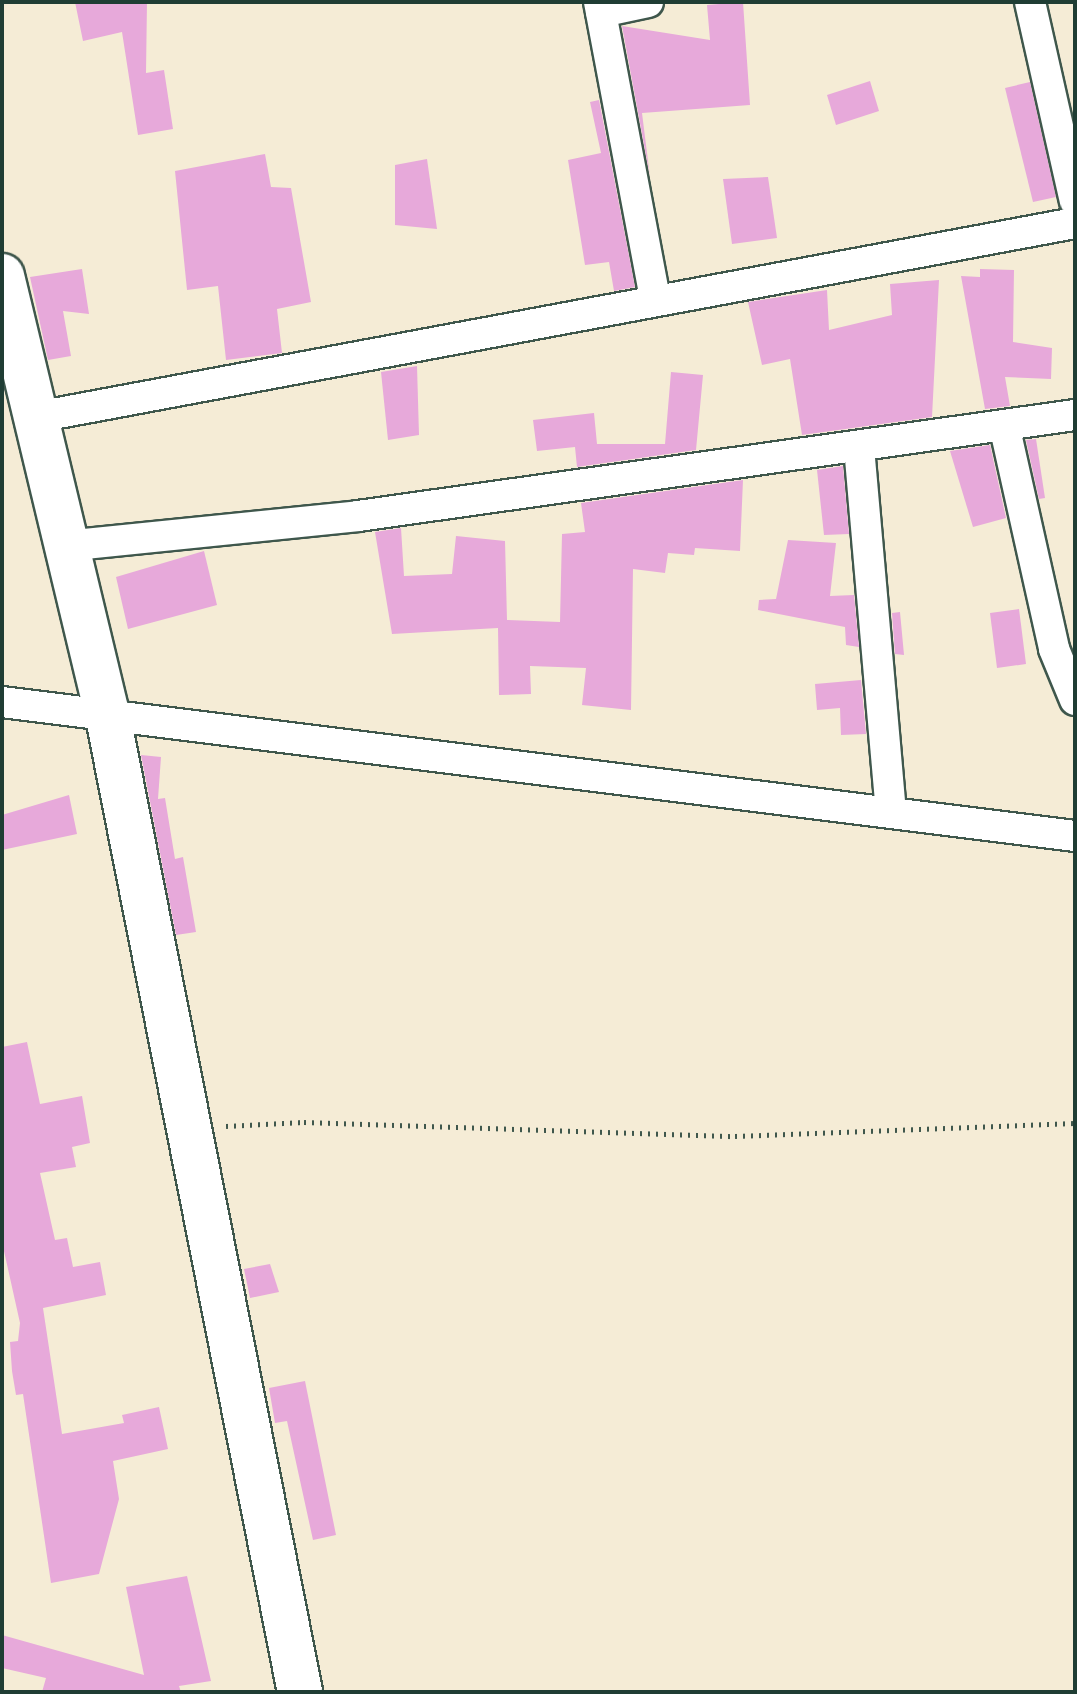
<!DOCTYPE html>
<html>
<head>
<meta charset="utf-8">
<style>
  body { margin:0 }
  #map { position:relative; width:1077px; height:1694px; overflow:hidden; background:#f5ecd6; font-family:"EB Garamond",serif }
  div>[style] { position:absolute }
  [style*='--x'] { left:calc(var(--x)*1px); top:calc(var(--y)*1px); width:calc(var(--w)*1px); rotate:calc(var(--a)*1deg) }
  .building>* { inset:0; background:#e7a9da }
  .path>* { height:5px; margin-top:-2.5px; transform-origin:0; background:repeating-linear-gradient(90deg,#3f574c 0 2px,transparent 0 8px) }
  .roads { filter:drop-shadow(2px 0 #3f574c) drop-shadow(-2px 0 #3f574c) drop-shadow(0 2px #3f574c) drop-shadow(0 -2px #3f574c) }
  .street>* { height:30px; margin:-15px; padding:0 15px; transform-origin:15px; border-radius:15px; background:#fff }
  .primary>* { height:44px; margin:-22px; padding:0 22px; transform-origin:22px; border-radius:22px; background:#fff }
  span { translate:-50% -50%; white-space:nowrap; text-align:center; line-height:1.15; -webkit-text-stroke:7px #fbf7ec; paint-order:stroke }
  .frame { position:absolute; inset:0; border:4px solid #1f3d34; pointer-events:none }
</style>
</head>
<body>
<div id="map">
  <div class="building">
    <i style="clip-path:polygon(75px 2px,147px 2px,146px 73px,164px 70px,173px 129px,138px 135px,122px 32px,83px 41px)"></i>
    <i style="clip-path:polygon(743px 2px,750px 105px,642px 113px,650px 177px,622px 26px,710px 40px,707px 5px)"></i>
    <i style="clip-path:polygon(870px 81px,879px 111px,836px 125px,827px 95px)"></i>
    <i style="clip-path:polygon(1030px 82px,1056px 197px,1033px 202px,1005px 88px)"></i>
    <i style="clip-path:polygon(599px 100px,635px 287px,614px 291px,609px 262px,585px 265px,568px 160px,601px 153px,590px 102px)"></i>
    <i style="clip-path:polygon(265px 154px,271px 187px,291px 188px,311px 302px,277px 309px,282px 353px,226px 360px,218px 286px,187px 290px,175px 171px)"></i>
    <i style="clip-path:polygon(427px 159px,437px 229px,395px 225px,395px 165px)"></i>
    <i style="clip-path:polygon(768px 177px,777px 238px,732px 244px,723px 179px)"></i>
    <i style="clip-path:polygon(82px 269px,89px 314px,63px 311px,71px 356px,48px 360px,30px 277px)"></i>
    <i style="clip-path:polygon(980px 269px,1014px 270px,1013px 342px,1052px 348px,1051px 379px,1005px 377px,1010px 406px,985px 409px,961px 276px,980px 277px)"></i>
    <i style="clip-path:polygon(939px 280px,932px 417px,802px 435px,790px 359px,762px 365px,748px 302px,827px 290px,829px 330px,892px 315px,890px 284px)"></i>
    <i style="clip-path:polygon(417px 366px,419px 435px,388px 440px,381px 372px)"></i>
    <i style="clip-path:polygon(671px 372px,703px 375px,696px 450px,577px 467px,575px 447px,537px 451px,533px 420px,594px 413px,597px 444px,665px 444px)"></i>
    <i style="clip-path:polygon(1036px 439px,1045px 498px,1039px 499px,1026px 440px)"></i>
    <i style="clip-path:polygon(990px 445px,1006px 518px,973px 527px,950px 451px)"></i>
    <i style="clip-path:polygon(843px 466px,849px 534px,824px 535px,817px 470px)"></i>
    <i style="clip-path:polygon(743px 480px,740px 551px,695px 548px,694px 555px,668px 553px,665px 573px,633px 569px,631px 710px,582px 705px,586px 668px,530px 666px,531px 694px,499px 695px,498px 628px,392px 634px,375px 532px,401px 528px,404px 576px,452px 574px,456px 536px,505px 541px,507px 620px,560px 622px,562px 534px,585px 532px,581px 503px)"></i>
    <i style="clip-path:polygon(788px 540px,836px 543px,830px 596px,854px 595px,859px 647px,846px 645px,845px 627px,758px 610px,759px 600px,776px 599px)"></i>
    <i style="clip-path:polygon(204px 551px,217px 605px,128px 629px,116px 577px)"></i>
    <i style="clip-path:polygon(1019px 609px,1026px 664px,997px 668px,990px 613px)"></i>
    <i style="clip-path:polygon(900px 612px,904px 655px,895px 654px,892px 613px)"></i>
    <i style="clip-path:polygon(861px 680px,866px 734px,841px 735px,840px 708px,817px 710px,815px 684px)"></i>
    <i style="clip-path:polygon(141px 755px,161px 757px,158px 799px,165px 798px,175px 859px,183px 857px,196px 932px,176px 935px)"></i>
    <i style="clip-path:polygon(69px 795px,77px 834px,2px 850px,2px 815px)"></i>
    <i style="clip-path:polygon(27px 1042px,40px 1104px,82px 1096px,90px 1143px,72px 1147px,76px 1167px,40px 1173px,55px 1240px,67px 1238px,73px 1267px,100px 1262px,106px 1295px,43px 1308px,62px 1434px,124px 1423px,122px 1415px,159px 1407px,168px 1449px,113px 1461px,119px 1499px,99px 1574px,51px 1583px,23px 1394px,16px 1395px,12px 1371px,10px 1342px,18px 1341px,20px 1323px,2px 1242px,2px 1047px)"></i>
    <i style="clip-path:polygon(270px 1264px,279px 1292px,250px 1298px,244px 1269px)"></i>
    <i style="clip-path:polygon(305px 1381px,336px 1535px,313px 1540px,287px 1421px,275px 1423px,269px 1388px)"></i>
    <i style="clip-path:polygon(187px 1576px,211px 1681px,179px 1686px,181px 1692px,42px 1692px,46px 1678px,2px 1668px,2px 1635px,144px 1675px,126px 1587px)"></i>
  </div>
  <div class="path">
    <i style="--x:226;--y:1126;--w:78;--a:-2.9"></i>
    <i style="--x:304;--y:1122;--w:431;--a:1.9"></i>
    <i style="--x:735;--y:1136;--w:340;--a:-2.2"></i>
  </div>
  <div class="roads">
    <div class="street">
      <i style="--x:599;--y:2;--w:300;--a:79.3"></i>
      <i style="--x:1030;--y:2;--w:204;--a:77.3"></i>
      <i style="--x:601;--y:12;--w:48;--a:-12"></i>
      <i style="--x:37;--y:417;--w:1056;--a:-10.59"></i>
      <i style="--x:1005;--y:429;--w:225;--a:77.4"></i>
      <i style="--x:1054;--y:649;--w:55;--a:67.6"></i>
      <i style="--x:859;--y:447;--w:364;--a:85"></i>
      <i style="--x:65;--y:546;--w:295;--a:-5.8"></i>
      <i style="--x:358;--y:516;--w:724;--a:-8.02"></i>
      <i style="--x:2;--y:702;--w:1081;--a:7.12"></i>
    </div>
    <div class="primary">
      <i style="--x:2;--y:276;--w:448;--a:76.5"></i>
      <i style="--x:107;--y:712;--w:999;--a:78.86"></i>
    </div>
  </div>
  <div class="frame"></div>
</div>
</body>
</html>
